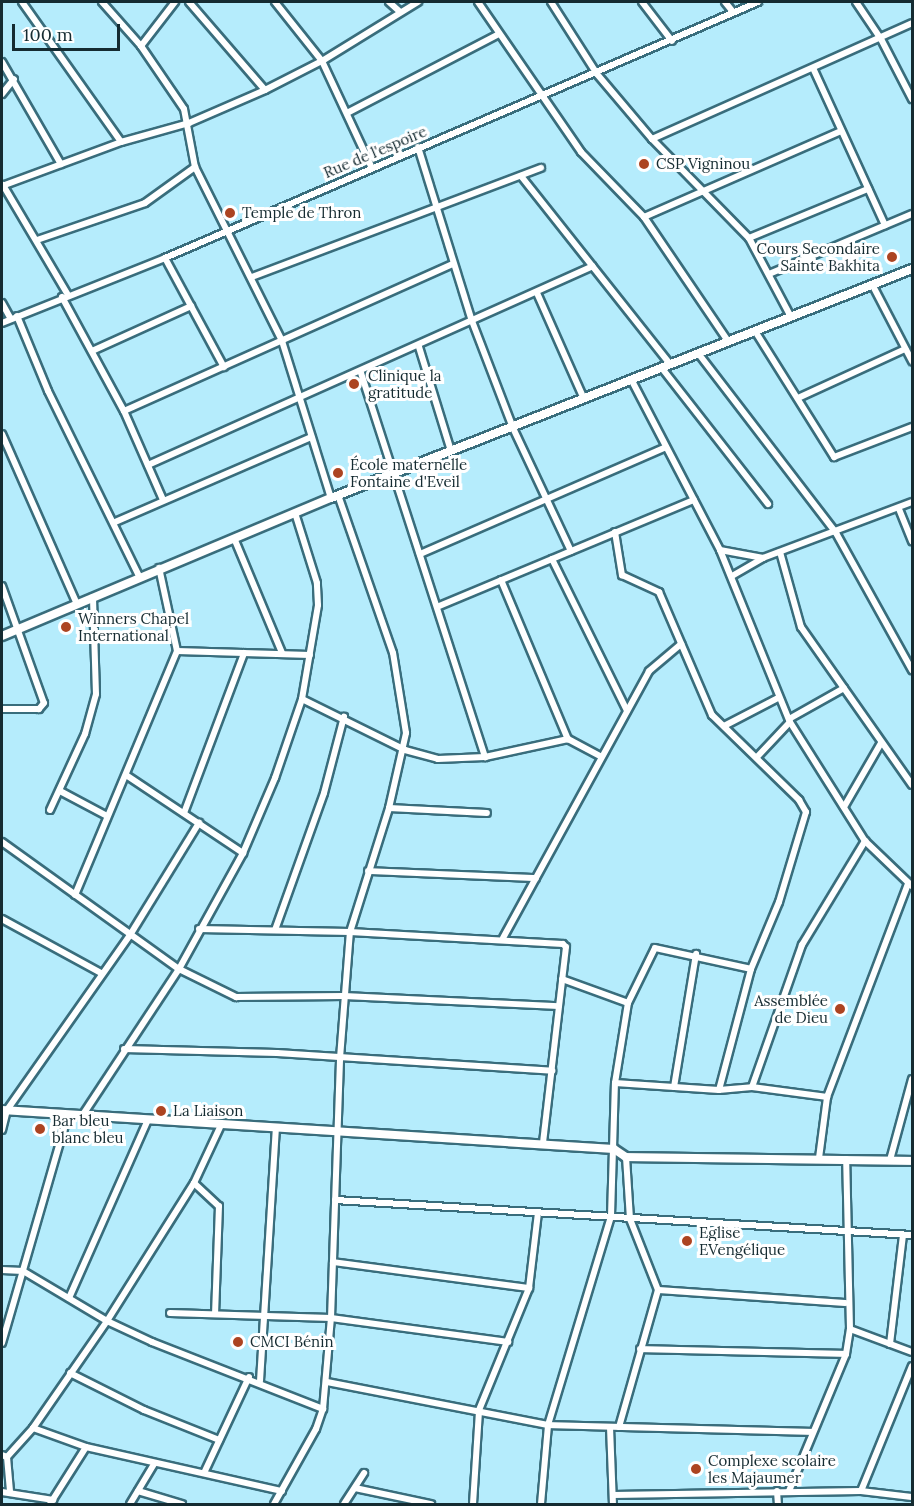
<!DOCTYPE html>
<html>
<head>
<meta charset="utf-8">
<style>
  body { margin:0 }
  #map { position:relative; width:914px; height:1506px; overflow:hidden; background:#b5ecfc; font-family:Lora,serif }
  div>[style] { position:absolute }
  [style*='--x'] { left:calc(var(--x)*1px); top:calc(var(--y)*1px); width:calc(var(--w)*1px); rotate:calc(var(--a)*1deg) }
  .roads { filter:drop-shadow(2px 0 #396d7c) drop-shadow(-2px 0 #396d7c) drop-shadow(0 2px #396d7c) drop-shadow(0 -2px #396d7c) }
  .minor>* { height:6px; margin:-3px; padding:0 3px; transform-origin:3px; border-radius:3px; background:#fff }
  .secondary>* { height:8px; margin:-4px; padding:0 4px; transform-origin:4px; border-radius:4px; background:#fff }
  .dots>* { width:16px; height:16px; translate:-50% -50%; box-sizing:border-box; border:3px solid #fff; border-radius:50% }
  span { translate:-50% -50%; white-space:nowrap; text-align:center; line-height:1.15; -webkit-text-stroke:6px #fff; paint-order:stroke }
  .street-label { font-size:15px; color:#152b31 }
  .poi-label { font-size:15px; color:#152b31 }
  .left { translate:0 -50%; text-align:left }
  .right { translate:-100% -50%; text-align:right }
  .frame { position:absolute; inset:0; border:3px solid #152b31; pointer-events:none }
  .scale { position:absolute; left:12px; top:24px; width:108px; height:27px; box-sizing:border-box; border:3px solid #152b31; border-top:0; padding-left:8px; font-size:18px; line-height:21px; white-space:nowrap; color:#152b31; -webkit-text-stroke:4px #fff; paint-order:stroke }
</style>
</head>
<body>
<div id="map">
  <div class="roads">
    <div class="minor">
      <i style="--x:22;--y:2;--w:171;--a:54.7"></i>
      <i style="--x:102;--y:2;--w:59;--a:48.4"></i>
      <i style="--x:141;--y:46;--w:76;--a:55.7"></i>
      <i style="--x:184;--y:109;--w:59;--a:79.3"></i>
      <i style="--x:195;--y:167;--w:195;--a:63.4"></i>
      <i style="--x:282;--y:341;--w:164;--a:72.7"></i>
      <i style="--x:189;--y:2;--w:116;--a:49.2"></i>
      <i style="--x:275;--y:2;--w:75;--a:51.5"></i>
      <i style="--x:322;--y:61;--w:116;--a:65"></i>
      <i style="--x:389;--y:2;--w:15;--a:42"></i>
      <i style="--x:478;--y:2;--w:182;--a:55.5"></i>
      <i style="--x:581;--y:152;--w:91;--a:45.9"></i>
      <i style="--x:644;--y:217;--w:150;--a:55.9"></i>
      <i style="--x:551;--y:2;--w:85;--a:57.4"></i>
      <i style="--x:597;--y:74;--w:85;--a:49.8"></i>
      <i style="--x:652;--y:139;--w:139;--a:45.6"></i>
      <i style="--x:749;--y:238;--w:89;--a:62"></i>
      <i style="--x:642;--y:2;--w:49;--a:52.4"></i>
      <i style="--x:725;--y:2;--w:13;--a:51"></i>
      <i style="--x:856;--y:2;--w:45;--a:56"></i>
      <i style="--x:881;--y:39;--w:68;--a:62.7"></i>
      <i style="--x:141;--y:46;--w:56;--a:-52.3"></i>
      <i style="--x:2;--y:62;--w:118;--a:60"></i>
      <i style="--x:813;--y:68;--w:173;--a:65.4"></i>
      <i style="--x:2;--y:94;--w:19;--a:-51"></i>
      <i style="--x:347;--y:113;--w:171;--a:-27.5"></i>
      <i style="--x:652;--y:139;--w:285;--a:-24"></i>
      <i style="--x:418;--y:147;--w:182;--a:72.8"></i>
      <i style="--x:472;--y:321;--w:115;--a:69"></i>
      <i style="--x:513;--y:428;--w:136;--a:64.8"></i>
      <i style="--x:521;--y:176;--w:240;--a:51.6"></i>
      <i style="--x:3;--y:185;--w:128;--a:59.4"></i>
      <i style="--x:2;--y:186;--w:127;--a:-20.3"></i>
      <i style="--x:121;--y:142;--w:71;--a:-15.6"></i>
      <i style="--x:189;--y:123;--w:83;--a:-23.5"></i>
      <i style="--x:265;--y:90;--w:64;--a:-27"></i>
      <i style="--x:322;--y:61;--w:113;--a:-31.6"></i>
      <i style="--x:644;--y:217;--w:215;--a:-23.6"></i>
      <i style="--x:749;--y:238;--w:129;--a:-22.4"></i>
      <i style="--x:37;--y:240;--w:114;--a:-18.9"></i>
      <i style="--x:145;--y:203;--w:62;--a:-35.8"></i>
      <i style="--x:165;--y:258;--w:124;--a:61.6"></i>
      <i style="--x:769;--y:274;--w:155;--a:-22.8"></i>
      <i style="--x:252;--y:277;--w:309;--a:-20.7"></i>
      <i style="--x:873;--y:286;--w:85;--a:62.5"></i>
      <i style="--x:537;--y:293;--w:116;--a:66.1"></i>
      <i style="--x:62;--y:297;--w:130;--a:61.5"></i>
      <i style="--x:124;--y:411;--w:97;--a:66.3"></i>
      <i style="--x:2;--y:303;--w:18;--a:61"></i>
      <i style="--x:17;--y:316;--w:81;--a:67.5"></i>
      <i style="--x:48;--y:391;--w:206;--a:63.8"></i>
      <i style="--x:2;--y:323;--w:175;--a:-21.7"></i>
      <i style="--x:165;--y:258;--w:646;--a:-23.35"></i>
      <i style="--x:755;--y:331;--w:149;--a:57.9"></i>
      <i style="--x:834;--y:457;--w:84;--a:-21"></i>
      <i style="--x:419;--y:347;--w:109;--a:72.9"></i>
      <i style="--x:92;--y:351;--w:109;--a:-24.4"></i>
      <i style="--x:698;--y:353;--w:227;--a:52.5"></i>
      <i style="--x:836;--y:533;--w:157;--a:61"></i>
      <i style="--x:661;--y:367;--w:174;--a:52"></i>
      <i style="--x:361;--y:373;--w:404;--a:72.1"></i>
      <i style="--x:631;--y:379;--w:193;--a:62.5"></i>
      <i style="--x:720;--y:550;--w:186;--a:67.9"></i>
      <i style="--x:790;--y:722;--w:141;--a:57.8"></i>
      <i style="--x:865;--y:841;--w:65;--a:43.8"></i>
      <i style="--x:798;--y:398;--w:118;--a:-24.6"></i>
      <i style="--x:124;--y:411;--w:360;--a:-24.1"></i>
      <i style="--x:2;--y:434;--w:186;--a:66.2"></i>
      <i style="--x:148;--y:465;--w:487;--a:-24.1"></i>
      <i style="--x:899;--y:509;--w:35;--a:68"></i>
      <i style="--x:115;--y:522;--w:214;--a:-23.4"></i>
      <i style="--x:615;--y:532;--w:44;--a:80.8"></i>
      <i style="--x:622;--y:575;--w:41;--a:24.7"></i>
      <i style="--x:659;--y:592;--w:134;--a:66.7"></i>
      <i style="--x:712;--y:715;--w:122;--a:44.3"></i>
      <i style="--x:799;--y:800;--w:14;--a:60"></i>
      <i style="--x:806;--y:812;--w:94;--a:106.7"></i>
      <i style="--x:779;--y:902;--w:73;--a:112.7"></i>
      <i style="--x:751;--y:969;--w:125;--a:104.8"></i>
      <i style="--x:234;--y:538;--w:125;--a:67.3"></i>
      <i style="--x:720;--y:550;--w:44;--a:10.5"></i>
      <i style="--x:780;--y:552;--w:78;--a:74.4"></i>
      <i style="--x:801;--y:627;--w:193;--a:54.9"></i>
      <i style="--x:420;--y:554;--w:268;--a:-23.5"></i>
      <i style="--x:552;--y:559;--w:169;--a:63.7"></i>
      <i style="--x:732;--y:576;--w:36;--a:-30"></i>
      <i style="--x:763;--y:558;--w:159;--a:-20.6"></i>
      <i style="--x:501;--y:580;--w:173;--a:67.2"></i>
      <i style="--x:568;--y:739;--w:38;--a:28"></i>
      <i style="--x:2;--y:586;--w:124;--a:70.3"></i>
      <i style="--x:44;--y:703;--w:8;--a:130"></i>
      <i style="--x:39;--y:709;--w:37;--a:180"></i>
      <i style="--x:439;--y:606;--w:276;--a:-22.6"></i>
      <i style="--x:177;--y:651;--w:133;--a:1.7"></i>
      <i style="--x:302;--y:699;--w:115;--a:26.3"></i>
      <i style="--x:405;--y:750;--w:34;--a:15"></i>
      <i style="--x:438;--y:759;--w:47;--a:-2.4"></i>
      <i style="--x:485;--y:757;--w:85;--a:-12.2"></i>
      <i style="--x:789;--y:719;--w:63;--a:-29.4"></i>
      <i style="--x:724;--y:726;--w:61;--a:-27.4"></i>
      <i style="--x:757;--y:757;--w:48;--a:-46.7"></i>
      <i style="--x:126;--y:775;--w:141;--a:33.7"></i>
      <i style="--x:60;--y:791;--w:53;--a:28"></i>
      <i style="--x:844;--y:807;--w:74;--a:-60"></i>
      <i style="--x:389;--y:808;--w:98;--a:2.9"></i>
      <i style="--x:50;--y:810;--w:84;--a:-65.3"></i>
      <i style="--x:85;--y:734;--w:41;--a:-74.6"></i>
      <i style="--x:96;--y:694;--w:97;--a:-91.8"></i>
      <i style="--x:184;--y:813;--w:171;--a:-69.4"></i>
      <i style="--x:2;--y:842;--w:218;--a:35.7"></i>
      <i style="--x:179;--y:969;--w:64;--a:26.2"></i>
      <i style="--x:236;--y:997;--w:108;--a:-0.5"></i>
      <i style="--x:344;--y:996;--w:215;--a:2.7"></i>
      <i style="--x:368;--y:871;--w:168;--a:2.4"></i>
      <i style="--x:75;--y:895;--w:264;--a:-67.3"></i>
      <i style="--x:177;--y:651;--w:85;--a:-102.2"></i>
      <i style="--x:2;--y:919;--w:113;--a:28.6"></i>
      <i style="--x:199;--y:929;--w:151;--a:1.1"></i>
      <i style="--x:350;--y:932;--w:213;--a:3.2"></i>
      <i style="--x:563;--y:944;--w:4;--a:45"></i>
      <i style="--x:566;--y:947;--w:198;--a:96.7"></i>
      <i style="--x:275;--y:930;--w:145;--a:-70.3"></i>
      <i style="--x:324;--y:793;--w:79;--a:-75.3"></i>
      <i style="--x:503;--y:938;--w:304;--a:-61.3"></i>
      <i style="--x:649;--y:671;--w:42;--a:-40.2"></i>
      <i style="--x:562;--y:979;--w:70;--a:20"></i>
      <i style="--x:124;--y:1049;--w:153;--a:1.5"></i>
      <i style="--x:277;--y:1053;--w:276;--a:3.7"></i>
      <i style="--x:615;--y:1083;--w:104;--a:3.9"></i>
      <i style="--x:719;--y:1090;--w:33;--a:-5"></i>
      <i style="--x:752;--y:1087;--w:76;--a:7.6"></i>
      <i style="--x:674;--y:1087;--w:135;--a:-80.6"></i>
      <i style="--x:752;--y:1087;--w:151;--a:-70.6"></i>
      <i style="--x:802;--y:945;--w:122;--a:-58.8"></i>
      <i style="--x:82;--y:1116;--w:176;--a:-56.6"></i>
      <i style="--x:179;--y:969;--w:132;--a:-61.1"></i>
      <i style="--x:243;--y:853;--w:82;--a:-66.9"></i>
      <i style="--x:275;--y:778;--w:83;--a:-71.1"></i>
      <i style="--x:302;--y:699;--w:95;--a:-80.3"></i>
      <i style="--x:318;--y:605;--w:22;--a:-93"></i>
      <i style="--x:317;--y:583;--w:73;--a:-107.4"></i>
      <i style="--x:2;--y:1130;--w:21;--a:-76"></i>
      <i style="--x:7;--y:1110;--w:214;--a:-54.9"></i>
      <i style="--x:130;--y:935;--w:132;--a:-58.4"></i>
      <i style="--x:819;--y:1158;--w:62;--a:-82.5"></i>
      <i style="--x:827;--y:1097;--w:228;--a:-69.2"></i>
      <i style="--x:890;--y:1160;--w:84;--a:-74.8"></i>
      <i style="--x:194;--y:1183;--w:34;--a:43"></i>
      <i style="--x:219;--y:1206;--w:108;--a:92.1"></i>
      <i style="--x:335;--y:1200;--w:578;--a:3.47"></i>
      <i style="--x:333;--y:1262;--w:198;--a:7.6"></i>
      <i style="--x:2;--y:1270;--w:21;--a:3"></i>
      <i style="--x:23;--y:1271;--w:98;--a:30.8"></i>
      <i style="--x:107;--y:1321;--w:50;--a:25"></i>
      <i style="--x:152;--y:1342;--w:184;--a:21.4"></i>
      <i style="--x:658;--y:1290;--w:188;--a:4"></i>
      <i style="--x:69;--y:1298;--w:193;--a:-66.1"></i>
      <i style="--x:170;--y:1313;--w:161;--a:1.8"></i>
      <i style="--x:331;--y:1318;--w:179;--a:7.7"></i>
      <i style="--x:850;--y:1329;--w:66;--a:20.4"></i>
      <i style="--x:2;--y:1343;--w:237;--a:-73.9"></i>
      <i style="--x:890;--y:1344;--w:110;--a:-83.2"></i>
      <i style="--x:640;--y:1349;--w:206;--a:1.4"></i>
      <i style="--x:70;--y:1373;--w:83;--a:26.6"></i>
      <i style="--x:144;--y:1410;--w:81;--a:21.8"></i>
      <i style="--x:260;--y:1381;--w:254;--a:-86.4"></i>
      <i style="--x:327;--y:1382;--w:225;--a:11"></i>
      <i style="--x:548;--y:1425;--w:264;--a:1.5"></i>
      <i style="--x:610;--y:1427;--w:77;--a:87.8"></i>
      <i style="--x:619;--y:1427;--w:142;--a:-74.1"></i>
      <i style="--x:658;--y:1290;--w:76;--a:-111.5"></i>
      <i style="--x:630;--y:1219;--w:62;--a:-93.7"></i>
      <i style="--x:33;--y:1428;--w:56;--a:19.7"></i>
      <i style="--x:86;--y:1447;--w:201;--a:12.7"></i>
      <i style="--x:2;--y:1455;--w:5;--a:22"></i>
      <i style="--x:7;--y:1457;--w:36;--a:85"></i>
      <i style="--x:7;--y:1457;--w:39;--a:-48"></i>
      <i style="--x:33;--y:1428;--w:130;--a:-55.3"></i>
      <i style="--x:107;--y:1321;--w:163;--a:-57.8"></i>
      <i style="--x:194;--y:1183;--w:64;--a:-65"></i>
      <i style="--x:204;--y:1473;--w:106;--a:-64.9"></i>
      <i style="--x:355;--y:1488;--w:78;--a:11.9"></i>
      <i style="--x:138;--y:1491;--w:46;--a:16.5"></i>
      <i style="--x:777;--y:1491;--w:13;--a:86"></i>
      <i style="--x:789;--y:1491;--w:148;--a:-67.4"></i>
      <i style="--x:846;--y:1354;--w:25;--a:-81"></i>
      <i style="--x:850;--y:1329;--w:170;--a:-91.3"></i>
      <i style="--x:861;--y:1491;--w:135;--a:-67.8"></i>
      <i style="--x:2;--y:1492;--w:52;--a:8.9"></i>
      <i style="--x:613;--y:1495;--w:248;--a:-0.9"></i>
      <i style="--x:861;--y:1491;--w:51;--a:6.7"></i>
      <i style="--x:50;--y:1504;--w:67;--a:-57.7"></i>
      <i style="--x:130;--y:1504;--w:47;--a:-59"></i>
      <i style="--x:274;--y:1504;--w:86;--a:-60.8"></i>
      <i style="--x:316;--y:1429;--w:21;--a:-71"></i>
      <i style="--x:323;--y:1409;--w:91;--a:-85"></i>
      <i style="--x:331;--y:1318;--w:260;--a:-88"></i>
      <i style="--x:340;--y:1058;--w:126;--a:-85.5"></i>
      <i style="--x:350;--y:932;--w:130;--a:-72.5"></i>
      <i style="--x:389;--y:808;--w:77;--a:-77.2"></i>
      <i style="--x:406;--y:733;--w:81;--a:-99.2"></i>
      <i style="--x:393;--y:653;--w:167;--a:-109.2"></i>
      <i style="--x:344;--y:1504;--w:37;--a:-57"></i>
      <i style="--x:473;--y:1504;--w:94;--a:-86.3"></i>
      <i style="--x:479;--y:1410;--w:132;--a:-67.7"></i>
      <i style="--x:529;--y:1288;--w:76;--a:-83.2"></i>
      <i style="--x:541;--y:1504;--w:79;--a:-84.9"></i>
      <i style="--x:548;--y:1425;--w:218;--a:-73.2"></i>
      <i style="--x:611;--y:1216;--w:133;--a:-88.3"></i>
      <i style="--x:615;--y:1083;--w:81;--a:-80.8"></i>
      <i style="--x:628;--y:1003;--w:61;--a:-63.9"></i>
      <i style="--x:655;--y:948;--w:98;--a:12.3"></i>
    </div>
    <div class="secondary">
      <i style="--x:2;--y:636;--w:357;--a:-22.8"></i>
      <i style="--x:331;--y:498;--w:625;--a:-21.51"></i>
      <i style="--x:2;--y:1110;--w:613;--a:3.65"></i>
      <i style="--x:614;--y:1149;--w:14;--a:34"></i>
      <i style="--x:626;--y:1157;--w:286;--a:0.8"></i>
    </div>
  </div>
  <div class="dots">
    <i style="left:644px;top:164px;background:#ac4421"></i>
    <i style="left:230px;top:213px;background:#ac4421"></i>
    <i style="left:892px;top:257px;background:#ac4421"></i>
    <i style="left:354px;top:384px;background:#ac4421"></i>
    <i style="left:338px;top:473px;background:#ac4421"></i>
    <i style="left:66px;top:627px;background:#ac4421"></i>
    <i style="left:840px;top:1009px;background:#ac4421"></i>
    <i style="left:161px;top:1111px;background:#ac4421"></i>
    <i style="left:40px;top:1129px;background:#ac4421"></i>
    <i style="left:687px;top:1241px;background:#ac4421"></i>
    <i style="left:238px;top:1342px;background:#ac4421"></i>
    <i style="left:696px;top:1469px;background:#ac4421"></i>
  </div>
  <div class="street-label">
    <span style="left:375px;top:152px;rotate:-23deg">Rue de l'espoire</span>
  </div>
  <div class="poi-label">
    <span class="left" style="left:656px;top:164px">CSP Vigninou</span>
    <span class="left" style="left:242px;top:213px">Temple de Thron</span>
    <span class="right" style="left:880px;top:257px">Cours Secondaire<br>Sainte Bakhita</span>
    <span class="left" style="left:368px;top:384px">Clinique la<br>gratitude</span>
    <span class="left" style="left:350px;top:473px">École maternelle<br>Fontaine d'Eveil</span>
    <span class="left" style="left:78px;top:627px">Winners Chapel<br>International</span>
    <span class="right" style="left:828px;top:1009px">Assemblée<br>de Dieu</span>
    <span class="left" style="left:173px;top:1111px">La Liaison</span>
    <span class="left" style="left:52px;top:1129px">Bar bleu<br>blanc bleu</span>
    <span class="left" style="left:699px;top:1241px">Eglise<br>EVengélique</span>
    <span class="left" style="left:250px;top:1342px">CMCI Bénin</span>
    <span class="left" style="left:708px;top:1469px">Complexe scolaire<br>les Majaumer</span>
  </div>
  <div class="frame"></div>
  <div class="scale">100 m</div>
</div>
</body>
</html>
